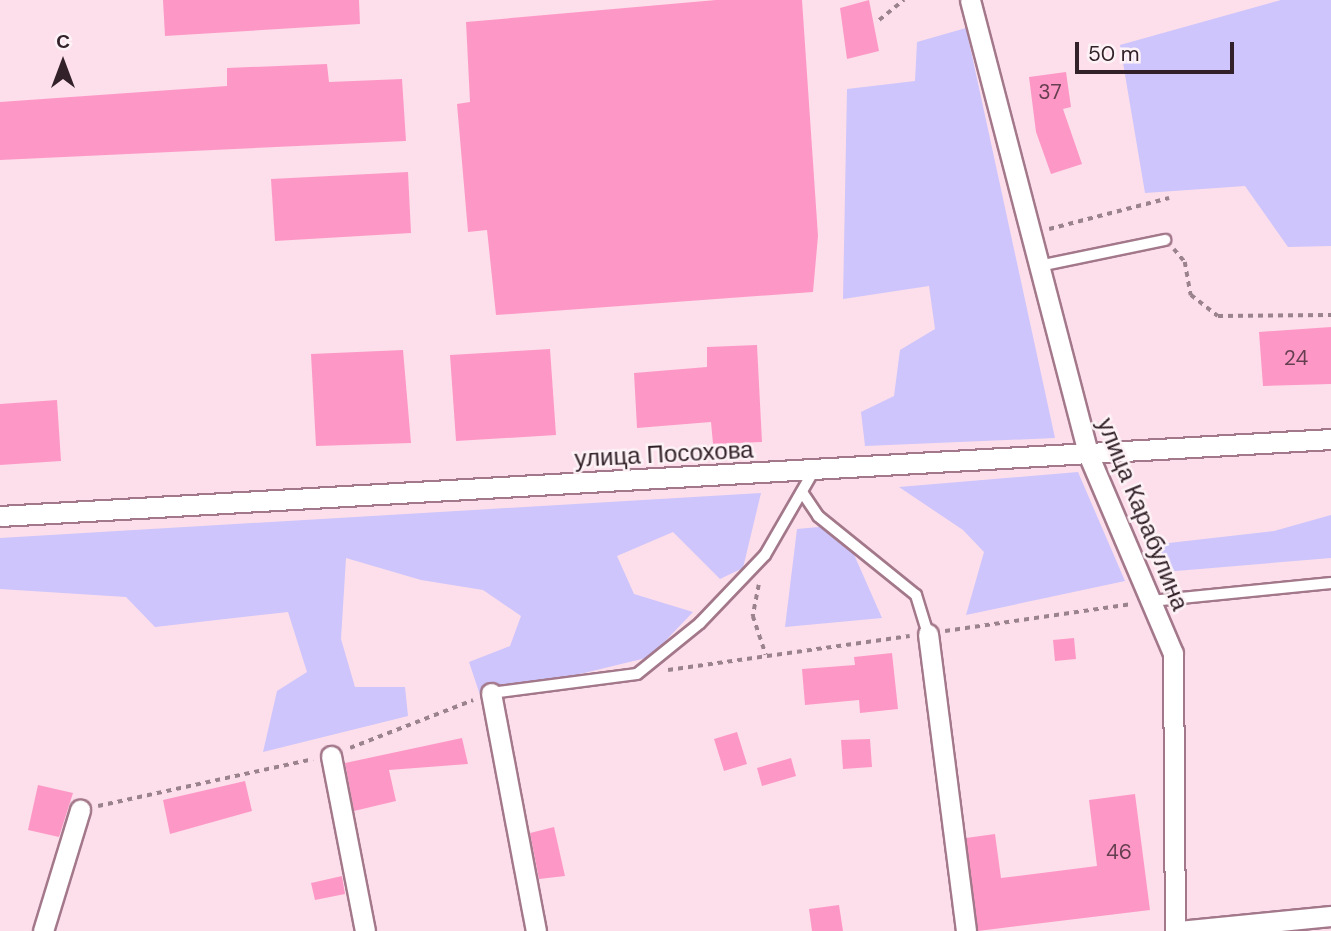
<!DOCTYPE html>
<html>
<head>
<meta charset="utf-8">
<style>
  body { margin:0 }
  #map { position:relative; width:1331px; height:931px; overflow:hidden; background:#fddfeb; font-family:"DM Sans",sans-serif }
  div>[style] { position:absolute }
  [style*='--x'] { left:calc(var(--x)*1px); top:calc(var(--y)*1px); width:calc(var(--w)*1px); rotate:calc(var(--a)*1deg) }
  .green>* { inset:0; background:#cdc5fb }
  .building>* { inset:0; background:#fd98c6 }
  .path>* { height:3.5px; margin-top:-1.75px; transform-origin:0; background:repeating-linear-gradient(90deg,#9a838c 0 5px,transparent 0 10px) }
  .roads { filter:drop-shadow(2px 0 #a3788a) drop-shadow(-2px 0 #a3788a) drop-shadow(0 2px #a3788a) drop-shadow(0 -2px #a3788a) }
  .service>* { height:10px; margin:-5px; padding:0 5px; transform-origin:5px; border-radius:5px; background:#fff }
  .minor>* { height:19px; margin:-9.5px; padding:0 9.5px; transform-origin:9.5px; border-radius:9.5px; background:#fff }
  span { translate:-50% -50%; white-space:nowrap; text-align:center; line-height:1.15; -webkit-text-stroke:5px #fdf3f7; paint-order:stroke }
  .number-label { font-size:21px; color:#653f50 }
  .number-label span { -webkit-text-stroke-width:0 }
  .street-label { font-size:24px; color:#322128 }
  .north { position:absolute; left:28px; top:28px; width:70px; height:70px; -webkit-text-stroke:5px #fdf3f7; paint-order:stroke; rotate:0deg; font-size:19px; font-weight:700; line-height:28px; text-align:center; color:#322128 }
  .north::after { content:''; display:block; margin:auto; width:24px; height:32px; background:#322128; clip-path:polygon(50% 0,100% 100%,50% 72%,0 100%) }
  .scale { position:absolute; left:1075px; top:42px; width:159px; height:32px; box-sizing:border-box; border:4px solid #322128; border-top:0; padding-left:9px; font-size:21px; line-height:24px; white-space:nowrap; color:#322128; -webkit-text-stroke:5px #fdf3f7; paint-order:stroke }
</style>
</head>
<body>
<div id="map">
  <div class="green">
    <i style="clip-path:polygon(1281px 0,1331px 0,1331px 246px,1288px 247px,1245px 186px,1145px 193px,1120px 45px)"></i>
    <i style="clip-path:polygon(966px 28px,1055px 438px,865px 446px,861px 412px,894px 396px,900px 350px,935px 329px,929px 286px,843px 299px,847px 89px,915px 81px,917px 42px)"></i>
    <i style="clip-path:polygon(1078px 472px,1125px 581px,966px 615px,984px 552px,963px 530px,899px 487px)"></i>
    <i style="clip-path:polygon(761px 493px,743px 568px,720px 579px,673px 532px,617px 556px,634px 594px,693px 612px,650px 657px,481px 698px,469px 662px,510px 646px,521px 616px,483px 590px,421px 580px,346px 558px,341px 639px,355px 687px,405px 687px,408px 716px,263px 752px,277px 691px,307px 672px,288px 612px,155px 627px,126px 597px,0 589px,0 538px)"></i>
    <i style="clip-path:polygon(1331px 515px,1331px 558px,1164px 572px,1160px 544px,1274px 531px)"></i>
    <i style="clip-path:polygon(841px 525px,882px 618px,785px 627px,797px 529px)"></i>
  </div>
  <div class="building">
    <i style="clip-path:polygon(163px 0,359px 0,360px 24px,165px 36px)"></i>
    <i style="clip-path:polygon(716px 0,802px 0,818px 236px,813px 292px,496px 315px,487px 230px,468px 232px,457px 104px,470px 102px,466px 22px)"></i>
    <i style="clip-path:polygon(869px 0,879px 51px,847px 59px,840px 8px)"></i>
    <i style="clip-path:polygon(327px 64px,329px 82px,402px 79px,406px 141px,0 160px,0 102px,227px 86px,227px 68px)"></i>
    <i style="clip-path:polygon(1066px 72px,1071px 107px,1063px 109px,1082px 164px,1051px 174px,1036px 132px,1029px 77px)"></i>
    <i style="clip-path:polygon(408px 172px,411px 233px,275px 241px,271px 179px)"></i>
    <i style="clip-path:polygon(1331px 327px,1331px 384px,1263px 386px,1259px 332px)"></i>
    <i style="clip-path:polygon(757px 345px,762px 442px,713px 444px,711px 422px,637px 428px,634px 373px,707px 367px,707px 347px)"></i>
    <i style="clip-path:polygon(550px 349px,556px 435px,456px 441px,450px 355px)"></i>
    <i style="clip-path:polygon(403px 350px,411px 443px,316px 446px,311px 354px)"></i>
    <i style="clip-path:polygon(57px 400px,61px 461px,0 465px,0 404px)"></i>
    <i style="clip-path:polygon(1074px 638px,1076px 659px,1055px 661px,1053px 640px)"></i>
    <i style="clip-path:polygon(892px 653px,898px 709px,860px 713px,859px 700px,805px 705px,802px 669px,855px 665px,854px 657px)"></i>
    <i style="clip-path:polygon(737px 732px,747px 764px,724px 771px,714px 739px)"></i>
    <i style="clip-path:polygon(462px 738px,468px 764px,389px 770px,396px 801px,354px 811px,345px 763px)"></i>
    <i style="clip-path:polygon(870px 739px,872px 767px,843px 769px,841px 740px)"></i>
    <i style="clip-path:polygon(791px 758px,796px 776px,762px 786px,757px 768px)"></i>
    <i style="clip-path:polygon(245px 781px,252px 811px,170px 834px,163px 800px)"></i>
    <i style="clip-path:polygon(38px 785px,73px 793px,59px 837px,28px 830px)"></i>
    <i style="clip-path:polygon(1135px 794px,1150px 910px,978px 931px,966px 838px,995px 834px,1001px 878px,1097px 866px,1089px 800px)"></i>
    <i style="clip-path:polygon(554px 827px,565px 876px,539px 879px,530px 833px)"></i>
    <i style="clip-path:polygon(342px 876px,345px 894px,315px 900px,311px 883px)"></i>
    <i style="clip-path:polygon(839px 905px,843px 931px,812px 931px,809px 909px)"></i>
  </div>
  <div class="path">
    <i style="--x:879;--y:20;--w:32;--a:-39"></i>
    <i style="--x:1049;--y:229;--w:124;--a:-14.5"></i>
    <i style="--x:1174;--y:249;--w:17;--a:50"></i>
    <i style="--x:1185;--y:262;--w:34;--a:80"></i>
    <i style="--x:1191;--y:295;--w:34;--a:38"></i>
    <i style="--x:1218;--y:316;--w:113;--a:-0.5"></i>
    <i style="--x:759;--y:585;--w:32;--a:101"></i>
    <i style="--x:753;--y:616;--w:41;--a:71.6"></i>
    <i style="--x:945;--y:631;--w:189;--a:-8.2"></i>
    <i style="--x:668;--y:670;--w:244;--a:-8"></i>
    <i style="--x:350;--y:748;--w:132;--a:-21.3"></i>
    <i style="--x:98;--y:806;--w:220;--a:-12.3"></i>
  </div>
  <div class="roads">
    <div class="service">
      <i style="--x:1039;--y:266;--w:129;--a:-11.7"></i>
      <i style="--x:802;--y:492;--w:29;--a:56"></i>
      <i style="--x:818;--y:516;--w:126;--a:38.9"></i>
      <i style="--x:916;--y:595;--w:41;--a:72.9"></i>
      <i style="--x:1151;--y:601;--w:181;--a:-5.7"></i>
      <i style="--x:491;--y:693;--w:147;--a:-7.4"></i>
      <i style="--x:637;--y:674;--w:81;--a:-39"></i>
      <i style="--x:700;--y:623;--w:94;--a:-46.3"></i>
      <i style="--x:765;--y:555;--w:98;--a:-60"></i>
    </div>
    <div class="minor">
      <i style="--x:970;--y:0;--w:469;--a:75.4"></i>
      <i style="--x:1088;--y:454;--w:216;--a:66.9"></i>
      <i style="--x:1173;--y:653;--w:278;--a:89.6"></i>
      <i style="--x:0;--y:516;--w:1333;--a:-3.31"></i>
      <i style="--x:928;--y:634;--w:299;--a:82.7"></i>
      <i style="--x:491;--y:693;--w:242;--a:79.3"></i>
      <i style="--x:331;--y:756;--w:178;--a:79"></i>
      <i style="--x:43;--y:931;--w:127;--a:-73"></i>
      <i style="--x:1178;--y:931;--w:154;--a:-5.6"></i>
    </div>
  </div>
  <div class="number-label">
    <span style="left:1050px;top:92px">37</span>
    <span style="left:1296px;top:358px">24</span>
    <span style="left:1119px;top:852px">46</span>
  </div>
  <div class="street-label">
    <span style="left:664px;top:454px;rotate:-3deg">улица Посохова</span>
    <span style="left:1143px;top:514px;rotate:68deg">улица Карабулина</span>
  </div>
  <div class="north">С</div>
  <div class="scale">50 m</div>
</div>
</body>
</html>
